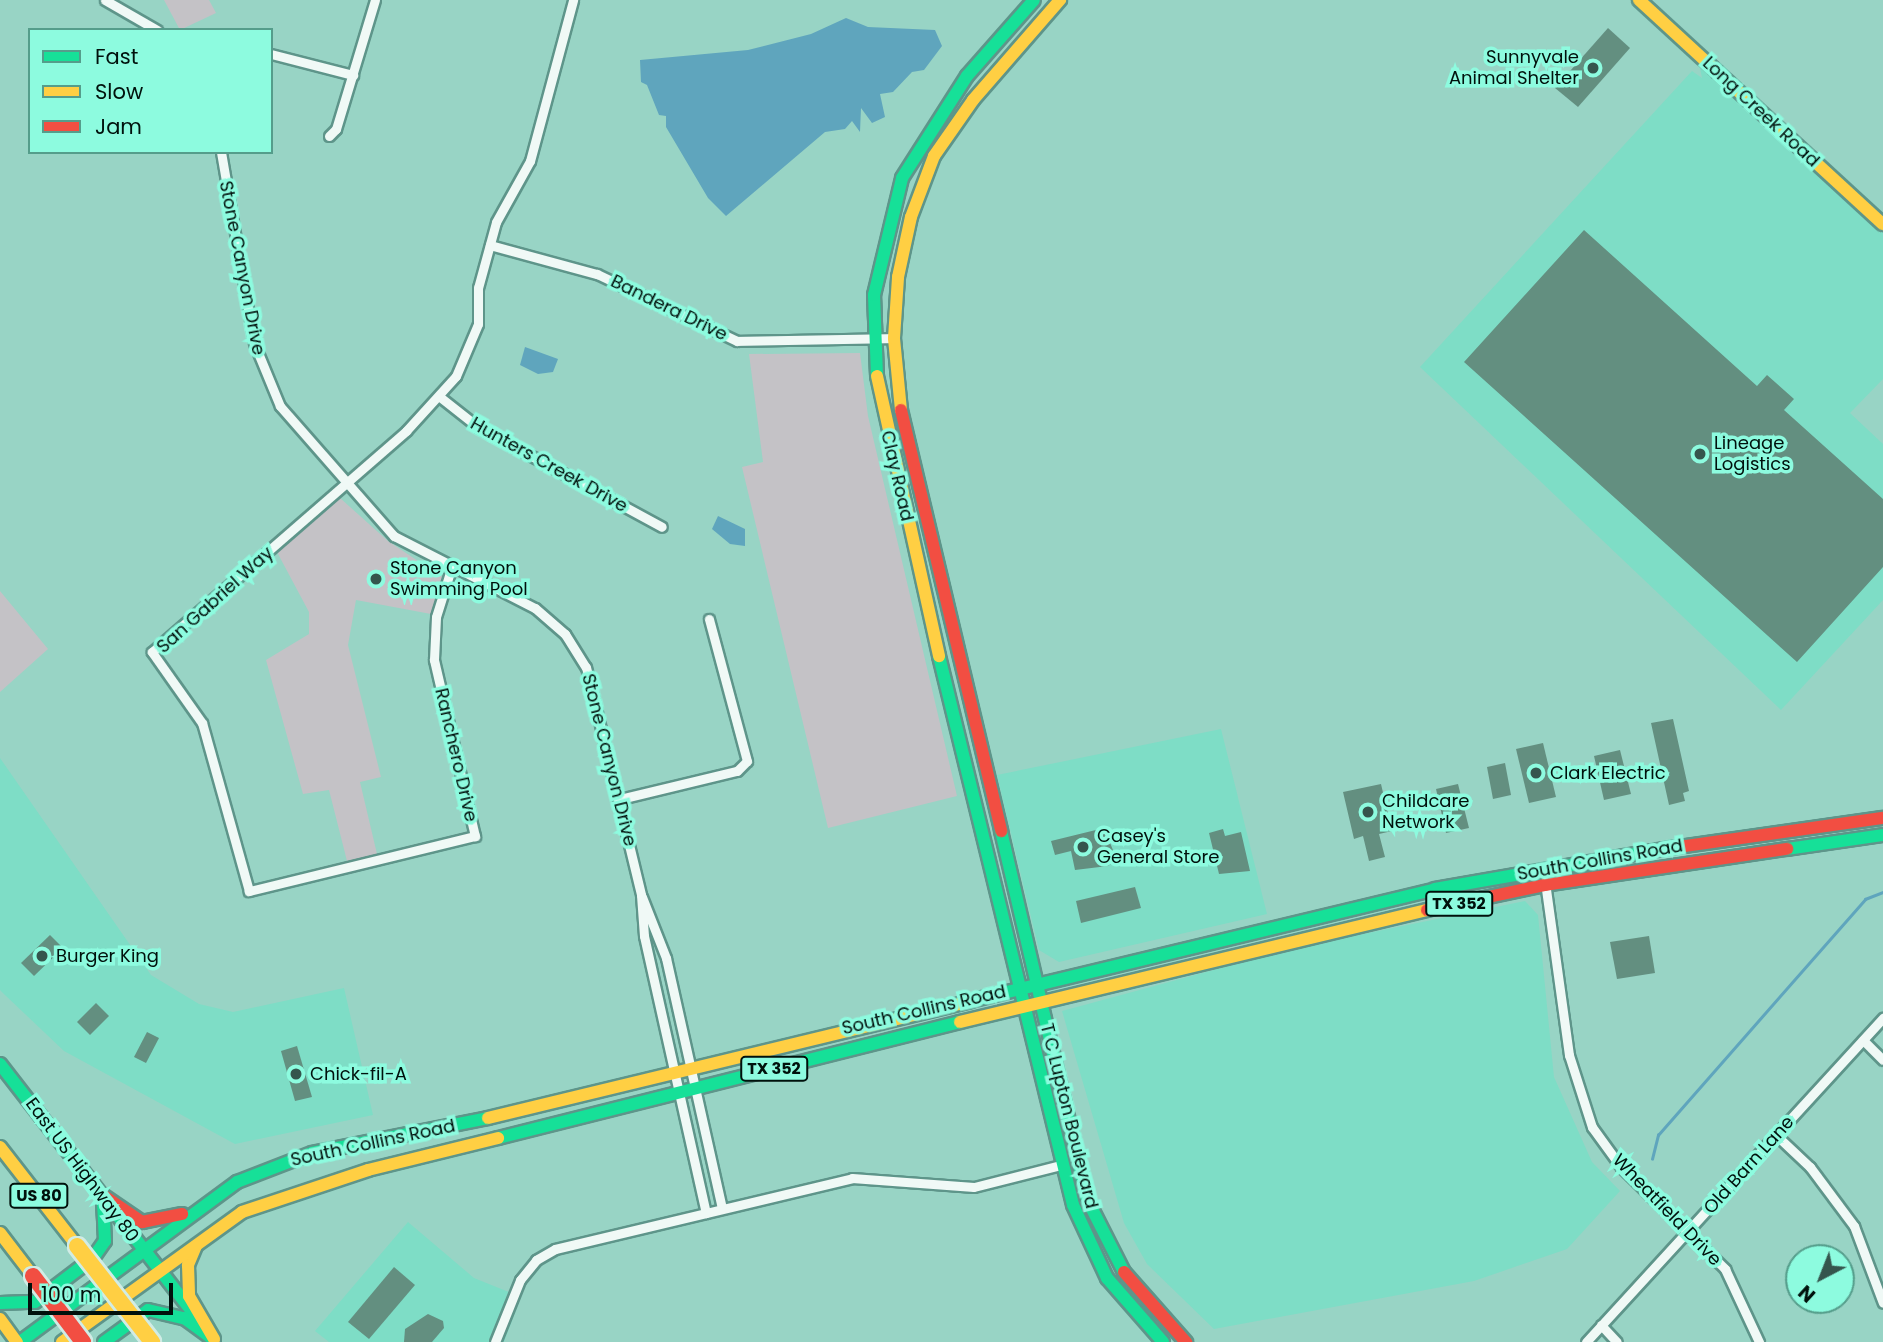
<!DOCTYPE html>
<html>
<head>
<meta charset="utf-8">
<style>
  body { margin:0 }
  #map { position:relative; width:1883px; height:1342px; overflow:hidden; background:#98d4c5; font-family:Poppins,sans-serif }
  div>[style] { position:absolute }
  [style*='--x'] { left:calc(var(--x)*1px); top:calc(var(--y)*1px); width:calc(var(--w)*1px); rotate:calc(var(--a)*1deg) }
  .built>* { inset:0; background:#7eddc6 }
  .green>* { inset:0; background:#c4c2c6 }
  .water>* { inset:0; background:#5fa5bd }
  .stream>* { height:2.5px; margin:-1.25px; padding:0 1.25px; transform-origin:1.25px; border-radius:1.25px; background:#5fa5bd }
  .building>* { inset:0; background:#638f80 }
  .roads { filter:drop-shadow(2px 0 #5e958a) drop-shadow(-2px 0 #5e958a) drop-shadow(0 2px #5e958a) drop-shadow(0 -2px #5e958a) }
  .street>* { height:9px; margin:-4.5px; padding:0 4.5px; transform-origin:4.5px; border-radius:4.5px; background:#f0f9f6 }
  .fast>* { height:12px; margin:-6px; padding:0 6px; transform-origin:6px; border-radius:6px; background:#16e098 }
  .slow>* { height:12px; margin:-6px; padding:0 6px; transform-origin:6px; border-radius:6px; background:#ffcf43 }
  .jam>* { height:12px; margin:-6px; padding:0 6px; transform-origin:6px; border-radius:6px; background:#f24e42 }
  .bridges { filter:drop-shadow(2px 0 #d1ece5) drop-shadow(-2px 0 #d1ece5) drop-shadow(0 2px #d1ece5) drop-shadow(0 -2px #d1ece5) }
  .slow-bridge>* { height:16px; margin:-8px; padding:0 8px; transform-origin:8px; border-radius:8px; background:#ffcf43 }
  .jam-bridge>* { height:16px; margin:-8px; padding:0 8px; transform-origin:8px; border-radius:8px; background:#f24e42 }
  .dots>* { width:19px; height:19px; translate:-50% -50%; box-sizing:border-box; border:4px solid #8dfbdf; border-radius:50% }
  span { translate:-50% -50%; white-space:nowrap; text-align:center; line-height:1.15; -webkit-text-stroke:7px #8dfbdf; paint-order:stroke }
  .shield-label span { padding:2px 5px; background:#8dfbdf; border:2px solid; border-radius:5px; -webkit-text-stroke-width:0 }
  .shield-label { font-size:16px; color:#00110c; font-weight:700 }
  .poi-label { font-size:18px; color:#00110c }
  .right { translate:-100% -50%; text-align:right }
  .left { translate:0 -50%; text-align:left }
  .street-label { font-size:18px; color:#00110c }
  .legend { position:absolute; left:28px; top:28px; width:245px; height:126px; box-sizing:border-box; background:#8dfbdf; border:2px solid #559d8b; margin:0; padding:9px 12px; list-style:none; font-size:21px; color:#00110c }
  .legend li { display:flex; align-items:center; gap:14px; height:35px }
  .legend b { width:35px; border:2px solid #559d8b }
  .north { position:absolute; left:1785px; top:1244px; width:70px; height:70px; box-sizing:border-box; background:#8dfbdf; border:2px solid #559d8b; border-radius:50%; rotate:222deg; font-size:19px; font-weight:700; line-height:28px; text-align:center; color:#00110c }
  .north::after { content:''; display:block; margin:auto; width:24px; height:32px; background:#35554d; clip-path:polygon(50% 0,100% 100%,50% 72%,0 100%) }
  .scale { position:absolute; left:28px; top:1283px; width:145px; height:32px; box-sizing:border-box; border:4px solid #00110c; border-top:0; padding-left:9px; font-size:21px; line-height:24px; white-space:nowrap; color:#00110c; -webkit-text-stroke:5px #8dfbdf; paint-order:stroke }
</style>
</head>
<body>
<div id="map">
  <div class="built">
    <i style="clip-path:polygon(1699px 63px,1883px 228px,1883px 379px,1850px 413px,1883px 444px,1883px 600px,1781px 710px,1420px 367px,1692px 71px,1702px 78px)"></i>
    <i style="clip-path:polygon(1221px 729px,1267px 914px,1059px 962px,1039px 950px,997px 775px)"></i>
    <i style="clip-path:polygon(0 758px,151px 975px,199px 1004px,233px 1012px,344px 988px,373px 1115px,235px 1144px,64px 1051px,5px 995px,0 990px)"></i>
    <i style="clip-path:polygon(1525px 901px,1538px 915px,1554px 1077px,1592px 1162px,1620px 1191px,1567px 1249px,1474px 1281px,1214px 1329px,1147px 1264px,1124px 1223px,1062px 1011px,1295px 948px)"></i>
    <i style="clip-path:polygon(408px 1222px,474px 1278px,521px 1297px,504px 1342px,329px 1342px,315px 1331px)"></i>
  </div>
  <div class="green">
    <i style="clip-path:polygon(164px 0,209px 0,216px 13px,180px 30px)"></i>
    <i style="clip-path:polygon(860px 353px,868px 416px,957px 796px,828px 828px,742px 467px,763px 462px,749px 354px)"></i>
    <i style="clip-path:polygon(340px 498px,388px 541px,442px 577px,431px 614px,356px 600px,348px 645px,381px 777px,360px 782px,377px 854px,347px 861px,329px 790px,303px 794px,266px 660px,309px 634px,309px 612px,277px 552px)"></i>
    <i style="clip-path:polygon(0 591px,48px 649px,0 692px)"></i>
  </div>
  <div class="water">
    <i style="clip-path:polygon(846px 18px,868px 27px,935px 30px,942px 46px,924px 70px,912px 72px,893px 92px,880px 94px,885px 117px,872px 123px,861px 108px,860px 132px,852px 121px,845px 129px,825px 132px,726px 216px,708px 198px,666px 127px,666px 116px,659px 115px,647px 85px,641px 82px,640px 60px,748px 50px,811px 34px)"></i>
    <i style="clip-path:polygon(525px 347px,558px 359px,553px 372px,538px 374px,520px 365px)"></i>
    <i style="clip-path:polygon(718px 516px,745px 529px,745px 546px,730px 544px,712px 529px)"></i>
  </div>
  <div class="stream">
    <i style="--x:1652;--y:1159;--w:25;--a:-76"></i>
    <i style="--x:1658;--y:1135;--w:314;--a:-48.7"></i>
    <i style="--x:1865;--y:899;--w:19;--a:-21"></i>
  </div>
  <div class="building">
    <i style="clip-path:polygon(1608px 28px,1630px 48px,1578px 107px,1555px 88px)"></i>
    <i style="clip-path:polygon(1584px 230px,1757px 386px,1767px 375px,1794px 399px,1784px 410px,1883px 499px,1883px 567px,1797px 662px,1464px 362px)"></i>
    <i style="clip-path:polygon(1673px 719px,1689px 791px,1683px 793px,1685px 801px,1669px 805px,1651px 723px)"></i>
    <i style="clip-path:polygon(1543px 743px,1556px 797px,1529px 803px,1516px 749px)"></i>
    <i style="clip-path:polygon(1620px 750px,1631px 794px,1604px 800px,1594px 756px)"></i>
    <i style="clip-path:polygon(1505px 763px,1511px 795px,1493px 799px,1487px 767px)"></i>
    <i style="clip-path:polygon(1381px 784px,1392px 831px,1379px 834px,1385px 857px,1369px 861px,1363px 836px,1354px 839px,1343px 792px)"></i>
    <i style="clip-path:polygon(1458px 784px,1469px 828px,1446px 833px,1436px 789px)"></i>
    <i style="clip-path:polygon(1104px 828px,1117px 860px,1108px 866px,1075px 870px,1071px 851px,1055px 855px,1051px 841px)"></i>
    <i style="clip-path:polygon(1223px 829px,1225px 836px,1241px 832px,1250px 871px,1219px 874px,1209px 833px)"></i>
    <i style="clip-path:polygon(1135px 887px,1141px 908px,1081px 923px,1076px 901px)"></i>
    <i style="clip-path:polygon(50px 935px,63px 948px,34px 976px,21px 963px)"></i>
    <i style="clip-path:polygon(1649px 936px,1655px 973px,1617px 979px,1610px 942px)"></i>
    <i style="clip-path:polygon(96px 1003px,109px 1016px,90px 1035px,77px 1022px)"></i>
    <i style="clip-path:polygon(147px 1032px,159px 1038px,146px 1063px,134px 1057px)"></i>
    <i style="clip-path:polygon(297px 1046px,312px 1097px,295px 1101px,281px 1051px)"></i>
    <i style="clip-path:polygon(394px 1267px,415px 1285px,369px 1339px,348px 1322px)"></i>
    <i style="clip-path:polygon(428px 1314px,443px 1321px,444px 1328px,432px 1342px,404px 1342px,405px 1329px)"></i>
  </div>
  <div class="roads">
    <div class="street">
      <i style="--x:105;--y:0;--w:60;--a:30"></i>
      <i style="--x:271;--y:54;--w:85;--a:14.4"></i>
      <i style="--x:329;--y:136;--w:10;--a:-45"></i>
      <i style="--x:336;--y:129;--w:135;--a:-73.2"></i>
      <i style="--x:221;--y:152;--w:194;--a:80.2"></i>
      <i style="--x:254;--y:343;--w:68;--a:67.6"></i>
      <i style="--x:280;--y:406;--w:173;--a:48.8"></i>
      <i style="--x:394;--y:536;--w:158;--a:27.1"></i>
      <i style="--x:535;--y:608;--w:40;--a:41"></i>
      <i style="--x:565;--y:634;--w:39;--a:58"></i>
      <i style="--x:586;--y:667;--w:235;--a:76.4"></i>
      <i style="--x:641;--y:895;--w:41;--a:85.8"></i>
      <i style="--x:644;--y:936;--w:284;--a:77.4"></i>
      <i style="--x:490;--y:245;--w:111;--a:15.2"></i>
      <i style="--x:597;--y:274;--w:155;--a:25.6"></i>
      <i style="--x:737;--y:341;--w:157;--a:-1.1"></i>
      <i style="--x:440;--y:397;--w:48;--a:38.3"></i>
      <i style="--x:478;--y:427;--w:209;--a:28.5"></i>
      <i style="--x:451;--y:569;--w:50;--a:107.4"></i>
      <i style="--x:436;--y:617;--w:43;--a:92.7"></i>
      <i style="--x:434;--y:660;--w:181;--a:76.9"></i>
      <i style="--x:475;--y:836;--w:233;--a:166.3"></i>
      <i style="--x:249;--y:891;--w:174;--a:-105.6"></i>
      <i style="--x:202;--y:723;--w:87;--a:-125.2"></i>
      <i style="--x:152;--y:652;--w:337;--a:-41"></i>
      <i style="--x:406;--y:431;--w:74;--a:-47.7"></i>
      <i style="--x:456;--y:376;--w:56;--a:-67.1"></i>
      <i style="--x:478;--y:324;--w:36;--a:-90"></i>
      <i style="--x:478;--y:288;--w:68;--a:-74.7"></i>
      <i style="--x:496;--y:222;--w:70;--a:-60.9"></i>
      <i style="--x:530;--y:161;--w:167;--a:-75"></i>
      <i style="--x:620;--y:799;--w:120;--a:-13.5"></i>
      <i style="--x:737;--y:771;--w:14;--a:-45"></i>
      <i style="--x:747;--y:761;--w:147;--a:-105"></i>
      <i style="--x:1545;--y:882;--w:175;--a:82.1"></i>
      <i style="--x:1569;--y:1055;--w:76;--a:72.3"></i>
      <i style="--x:1592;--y:1127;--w:49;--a:54.1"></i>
      <i style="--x:1621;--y:1167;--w:146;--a:44.4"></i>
      <i style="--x:1725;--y:1269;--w:81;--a:65"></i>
      <i style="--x:642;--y:897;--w:66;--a:68.5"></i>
      <i style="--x:666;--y:958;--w:256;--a:77.4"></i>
      <i style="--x:1863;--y:1040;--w:28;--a:45"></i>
      <i style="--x:1776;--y:1135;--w:47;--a:43.3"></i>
      <i style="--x:1810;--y:1167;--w:74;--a:53.3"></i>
      <i style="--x:1854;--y:1226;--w:82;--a:69.4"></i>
      <i style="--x:1601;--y:1325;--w:23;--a:47"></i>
      <i style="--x:495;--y:1342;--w:67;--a:-68"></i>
      <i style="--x:520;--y:1280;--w:26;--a:-51"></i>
      <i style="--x:536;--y:1260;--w:22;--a:-30"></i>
      <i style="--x:555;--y:1249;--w:305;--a:-13.4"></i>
      <i style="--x:852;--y:1178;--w:122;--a:4.2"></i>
      <i style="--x:974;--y:1187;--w:90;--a:-14.2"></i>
      <i style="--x:1586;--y:1342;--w:440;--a:-47.5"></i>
    </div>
    <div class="fast">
      <i style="--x:877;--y:376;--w:81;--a:-92.1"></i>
      <i style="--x:874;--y:295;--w:120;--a:-76.5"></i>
      <i style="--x:902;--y:178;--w:121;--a:-57.5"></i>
      <i style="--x:967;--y:76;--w:101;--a:-48.6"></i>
      <i style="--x:939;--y:656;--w:565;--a:76.28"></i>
      <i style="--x:1073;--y:1205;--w:81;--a:65"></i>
      <i style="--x:1107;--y:1278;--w:85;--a:48.8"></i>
      <i style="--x:1001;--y:831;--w:380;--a:76.8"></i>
      <i style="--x:1088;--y:1201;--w:80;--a:63.1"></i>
      <i style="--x:1787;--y:849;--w:97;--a:-8.3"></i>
      <i style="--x:970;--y:1001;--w:478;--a:-13.5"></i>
      <i style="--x:1435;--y:889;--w:240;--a:-9.9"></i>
      <i style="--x:0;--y:1064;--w:320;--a:52.2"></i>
      <i style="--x:498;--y:1138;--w:476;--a:-14.1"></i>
      <i style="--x:0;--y:1303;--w:35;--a:-2"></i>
      <i style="--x:35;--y:1302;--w:73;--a:-37.2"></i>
      <i style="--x:93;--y:1258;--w:21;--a:-55"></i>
      <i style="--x:105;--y:1241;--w:40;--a:-92.9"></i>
      <i style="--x:20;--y:1342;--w:270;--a:-36.4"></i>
      <i style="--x:237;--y:1182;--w:80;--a:-21.1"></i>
      <i style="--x:312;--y:1153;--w:179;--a:-11.2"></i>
      <i style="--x:104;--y:1342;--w:54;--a:-36"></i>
      <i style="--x:148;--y:1310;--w:37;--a:13"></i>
      <i style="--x:184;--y:1318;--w:36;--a:36"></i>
    </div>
    <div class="slow">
      <i style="--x:1639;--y:0;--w:331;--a:42.6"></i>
      <i style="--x:877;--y:376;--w:287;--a:77.5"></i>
      <i style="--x:901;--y:410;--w:72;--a:-95.6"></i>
      <i style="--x:894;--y:338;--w:61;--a:-86.2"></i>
      <i style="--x:898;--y:277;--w:61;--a:-77.8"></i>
      <i style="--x:911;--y:217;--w:65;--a:-69.3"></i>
      <i style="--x:934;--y:156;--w:68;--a:-55.1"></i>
      <i style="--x:973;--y:100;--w:133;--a:-49"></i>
      <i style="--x:960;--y:1022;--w:480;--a:-13.5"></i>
      <i style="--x:488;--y:1118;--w:496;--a:-13.6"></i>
      <i style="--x:0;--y:1147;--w:125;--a:52.1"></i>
      <i style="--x:0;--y:1233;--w:54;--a:52.5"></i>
      <i style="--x:196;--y:1246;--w:21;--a:113"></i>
      <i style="--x:188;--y:1265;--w:31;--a:88"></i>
      <i style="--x:189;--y:1296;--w:50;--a:59.8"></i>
      <i style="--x:0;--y:1319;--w:29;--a:54"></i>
      <i style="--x:62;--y:1342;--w:222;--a:-35.8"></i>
      <i style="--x:242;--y:1212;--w:133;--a:-18.4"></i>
      <i style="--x:368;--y:1170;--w:134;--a:-13.8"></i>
    </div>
    <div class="jam">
      <i style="--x:901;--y:410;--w:433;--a:76.6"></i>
      <i style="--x:1671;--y:848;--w:214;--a:-8.1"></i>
      <i style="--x:1427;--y:910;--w:121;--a:-12"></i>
      <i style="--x:1545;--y:885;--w:245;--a:-8.5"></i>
      <i style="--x:101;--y:1194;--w:50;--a:34.3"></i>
      <i style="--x:142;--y:1222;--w:41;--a:-11.3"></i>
      <i style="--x:1124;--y:1272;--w:94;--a:48.5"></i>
    </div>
  </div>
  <div class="bridges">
    <div class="slow-bridge">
      <i style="--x:77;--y:1246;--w:122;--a:52"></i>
    </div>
    <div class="jam-bridge">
      <i style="--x:33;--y:1276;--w:83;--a:52.9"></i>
    </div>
  </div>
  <div class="dots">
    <i style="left:1593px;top:68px;background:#35554d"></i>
    <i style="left:1700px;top:454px;background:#35554d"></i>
    <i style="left:376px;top:579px;background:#35554d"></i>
    <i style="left:1536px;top:773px;background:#35554d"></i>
    <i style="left:1368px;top:812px;background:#35554d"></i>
    <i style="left:1083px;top:847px;background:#35554d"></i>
    <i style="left:42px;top:956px;background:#35554d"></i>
    <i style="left:296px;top:1074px;background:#35554d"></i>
  </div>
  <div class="shield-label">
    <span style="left:1459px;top:904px">TX 352</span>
    <span style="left:774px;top:1069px">TX 352</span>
    <span style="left:39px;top:1196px">US 80</span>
  </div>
  <div class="poi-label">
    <span class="right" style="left:1579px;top:68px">Sunnyvale<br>Animal Shelter</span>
    <span class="left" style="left:1714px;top:454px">Lineage<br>Logistics</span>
    <span class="left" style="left:390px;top:579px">Stone Canyon<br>Swimming Pool</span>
    <span class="left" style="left:1550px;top:773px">Clark Electric</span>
    <span class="left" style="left:1382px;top:812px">Childcare<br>Network</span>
    <span class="left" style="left:1097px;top:847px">Casey's<br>General Store</span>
    <span class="left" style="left:56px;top:956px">Burger King</span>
    <span class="left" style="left:310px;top:1074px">Chick-fil-A</span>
  </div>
  <div class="street-label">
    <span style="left:1761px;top:112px;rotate:43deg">Long Creek Road</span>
    <span style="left:242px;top:268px;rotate:79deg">Stone Canyon Drive</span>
    <span style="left:669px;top:308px;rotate:26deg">Bandera Drive</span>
    <span style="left:549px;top:465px;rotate:29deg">Hunters Creek Drive</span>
    <span style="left:897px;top:476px;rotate:77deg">Clay Road</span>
    <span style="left:215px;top:600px;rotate:-42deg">San Gabriel Way</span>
    <span style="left:456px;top:755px;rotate:77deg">Ranchero Drive</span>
    <span style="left:609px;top:760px;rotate:76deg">Stone Canyon Drive</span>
    <span style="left:1600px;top:860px;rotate:-10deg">South Collins Road</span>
    <span style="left:924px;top:1010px;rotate:-13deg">South Collins Road</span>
    <span style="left:1069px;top:1116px;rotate:76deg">T C Lupton Boulevard</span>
    <span style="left:373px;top:1143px;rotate:-12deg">South Collins Road</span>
    <span style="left:1749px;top:1165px;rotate:-48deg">Old Barn Lane</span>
    <span style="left:82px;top:1170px;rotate:53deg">East US Highway 80</span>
    <span style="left:1667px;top:1210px;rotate:46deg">Wheatfield Drive</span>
  </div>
  <ul class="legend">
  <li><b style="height:9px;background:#16e098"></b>Fast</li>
  <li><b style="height:9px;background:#ffcf43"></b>Slow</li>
  <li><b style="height:9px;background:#f24e42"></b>Jam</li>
  </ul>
  <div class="north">N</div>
  <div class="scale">100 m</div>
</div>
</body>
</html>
